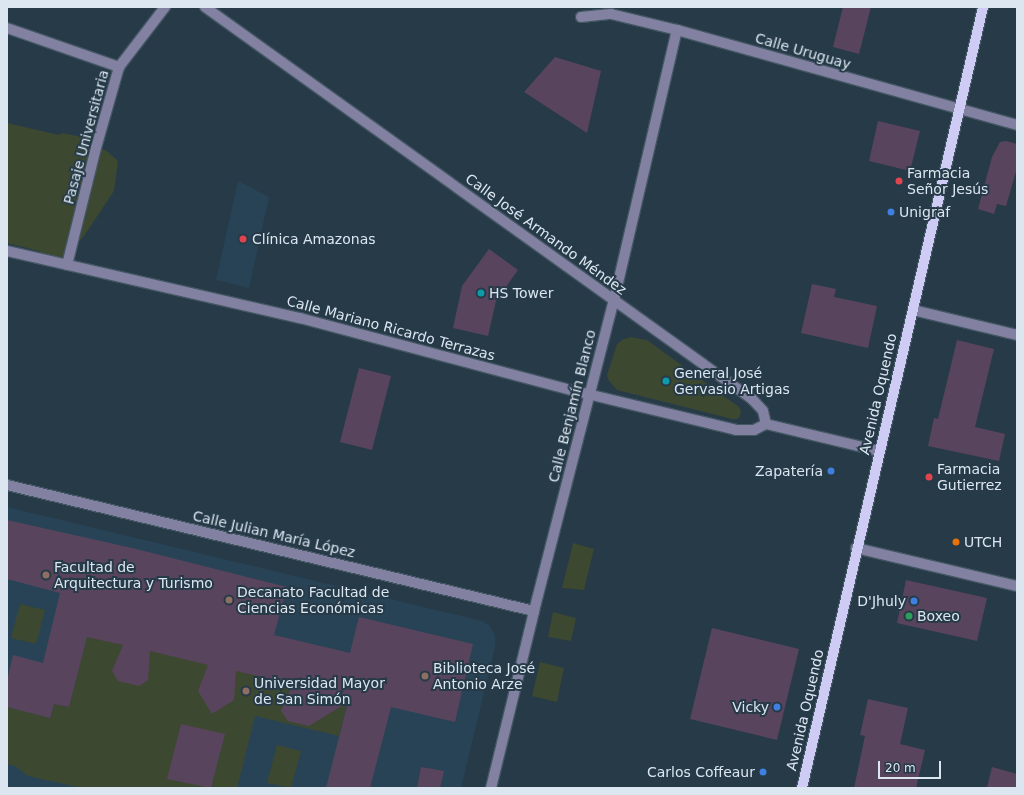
<!DOCTYPE html>
<html>
<head>
<meta charset="utf-8">
<style>
  body { margin:0 }
  #map { position:relative; width:1024px; height:795px; overflow:hidden; background:#263a48; font-family:"DejaVu Sans",sans-serif }
  div>[style] { position:absolute }
  [style*='--x'] { left:calc(var(--x)*1px); top:calc(var(--y)*1px); width:calc(var(--w)*1px); rotate:calc(var(--a)*1deg) }
  .built>* { inset:0; background:#294356 }
  .green>* { inset:0; background:#3c4830 }
  .building>* { inset:0; background:#59445e }
  .roads { filter:drop-shadow(1px 0 #435663) drop-shadow(-1px 0 #435663) drop-shadow(0 1px #435663) drop-shadow(0 -1px #435663) }
  .minor>* { height:10px; margin:-5px; padding:0 5px; transform-origin:5px; border-radius:5px; background:#8281a1 }
  .major>* { height:10px; margin:-5px; padding:0 5px; transform-origin:5px; border-radius:5px; background:#ceccf5 }
  .dots>* { width:11px; height:11px; translate:-50% -50%; box-sizing:border-box; border:2px solid #263a48; border-radius:50% }
  span { translate:-50% -50%; white-space:nowrap; text-align:center; line-height:1.15; -webkit-text-stroke:4px #263a48; paint-order:stroke }
  .street-label { font-size:14px; color:#dbe6f0 }
  .poi-label { font-size:14px; color:#dbe6f0 }
  .left { translate:0 -50%; text-align:left }
  .right { translate:-100% -50%; text-align:right }
  .frame { position:absolute; inset:0; border:8px solid #dbe6f0; pointer-events:none }
  .scale { position:absolute; left:878px; top:761px; width:63px; height:18px; box-sizing:border-box; border:2px solid #dbe6f0; border-top:0; padding-left:5px; font-size:12px; line-height:14px; white-space:nowrap; color:#dbe6f0; -webkit-text-stroke:3px #263a48; paint-order:stroke }
</style>
</head>
<body>
<div id="map">
  <div class="built">
    <i style="clip-path:polygon(238px 181px,269px 197px,249px 288px,216px 280px)"></i>
    <i style="clip-path:polygon(7px 507px,482px 621px,490px 626px,495px 636px,495px 647px,461px 788px,7px 788px)"></i>
  </div>
  <div class="green">
    <i style="clip-path:polygon(7px 123px,59px 135px,62px 133px,82px 137px,108px 152px,118px 161px,114px 191px,84px 236px,65px 256px,58px 260px,43px 255px,39px 251px,7px 243px)"></i>
    <i style="clip-path:polygon(630px 337px,647px 340px,739px 407px,741px 410px,740px 416px,737px 419px,732px 419px,617px 390px,609px 381px,607px 375px,617px 344px,622px 340px)"></i>
    <i style="clip-path:polygon(573px 543px,594px 549px,584px 590px,562px 588px)"></i>
    <i style="clip-path:polygon(20px 604px,45px 610px,36px 644px,11px 638px)"></i>
    <i style="clip-path:polygon(553px 612px,576px 618px,571px 641px,548px 637px)"></i>
    <i style="clip-path:polygon(87px 636px,349px 697px,339px 736px,255px 716px,237px 788px,82px 788px,28px 776px,15px 766px,7px 764px,7px 707px,50px 717px,54px 704px,69px 707px)"></i>
    <i style="clip-path:polygon(540px 662px,564px 668px,557px 702px,532px 696px)"></i>
    <i style="clip-path:polygon(277px 745px,301px 751px,291px 788px,267px 783px)"></i>
  </div>
  <div class="building">
    <i style="clip-path:polygon(843px 7px,871px 7px,859px 54px,833px 47px)"></i>
    <i style="clip-path:polygon(555px 57px,601px 71px,587px 133px,524px 92px)"></i>
    <i style="clip-path:polygon(878px 121px,920px 131px,910px 171px,869px 161px)"></i>
    <i style="clip-path:polygon(1006px 141px,1017px 144px,1017px 168px,1006px 206px,997px 204px,994px 214px,978px 209px,992px 157px,1000px 142px)"></i>
    <i style="clip-path:polygon(489px 249px,518px 270px,496px 301px,488px 336px,453px 328px,462px 286px)"></i>
    <i style="clip-path:polygon(812px 284px,836px 289px,834px 297px,877px 306px,868px 348px,801px 333px)"></i>
    <i style="clip-path:polygon(957px 340px,994px 349px,975px 427px,1005px 434px,999px 461px,928px 446px,934px 418px,938px 419px)"></i>
    <i style="clip-path:polygon(359px 368px,391px 376px,372px 450px,340px 442px)"></i>
    <i style="clip-path:polygon(7px 520px,132px 548px,287px 587px,274px 635px,350px 653px,359px 617px,473px 644px,455px 722px,391px 707px,370px 788px,326px 788px,348px 702px,309px 726px,288px 721px,281px 711px,293px 684px,236px 671px,234px 700px,212px 714px,198px 691px,208px 665px,150px 651px,148px 680px,139px 686px,118px 681px,112px 671px,123px 645px,87px 637px,69px 707px,54px 704px,50px 718px,7px 707px,7px 681px,13px 655px,43px 663px,60px 593px,7px 579px)"></i>
    <i style="clip-path:polygon(906px 580px,987px 598px,977px 641px,897px 623px)"></i>
    <i style="clip-path:polygon(712px 628px,799px 649px,777px 740px,690px 719px)"></i>
    <i style="clip-path:polygon(868px 699px,908px 708px,900px 744px,925px 750px,916px 788px,854px 788px,865px 736px,860px 735px)"></i>
    <i style="clip-path:polygon(181px 724px,225px 734px,211px 788px,167px 779px)"></i>
    <i style="clip-path:polygon(421px 767px,444px 771px,440px 788px,417px 788px)"></i>
    <i style="clip-path:polygon(992px 767px,1017px 774px,1017px 788px,987px 788px)"></i>
  </div>
  <div class="roads">
    <div class="minor">
      <i style="--x:205;--y:7;--w:673;--a:35.63"></i>
      <i style="--x:752;--y:399;--w:16;--a:47"></i>
      <i style="--x:763;--y:411;--w:13;--a:77"></i>
      <i style="--x:581;--y:17;--w:30;--a:-6"></i>
      <i style="--x:611;--y:14;--w:68;--a:13.6"></i>
      <i style="--x:677;--y:30;--w:353;--a:15.6"></i>
      <i style="--x:7;--y:28;--w:119;--a:19.2"></i>
      <i style="--x:7;--y:251;--w:301;--a:12.9"></i>
      <i style="--x:300;--y:318;--w:280;--a:14.9"></i>
      <i style="--x:571;--y:390;--w:170;--a:13.6"></i>
      <i style="--x:736;--y:430;--w:18;--a:0"></i>
      <i style="--x:754;--y:430;--w:13;--a:-27"></i>
      <i style="--x:67;--y:265;--w:121;--a:-76.1"></i>
      <i style="--x:96;--y:148;--w:84;--a:-74.1"></i>
      <i style="--x:119;--y:67;--w:76;--a:-52.5"></i>
      <i style="--x:913;--y:310;--w:107;--a:13.5"></i>
      <i style="--x:766;--y:424;--w:116;--a:13.4"></i>
      <i style="--x:7;--y:485;--w:542;--a:13.45"></i>
      <i style="--x:856;--y:548;--w:165;--a:13.3"></i>
      <i style="--x:491;--y:788;--w:182;--a:-76.3"></i>
      <i style="--x:534;--y:611;--w:321;--a:-75.6"></i>
      <i style="--x:614;--y:300;--w:277;--a:-76.9"></i>
    </div>
    <div class="major">
      <i style="--x:802;--y:788;--w:802;--a:-76.95"></i>
    </div>
  </div>
  <div class="dots">
    <i style="left:899px;top:181px;background:#e0444e"></i>
    <i style="left:891px;top:212px;background:#3f7fe0"></i>
    <i style="left:243px;top:239px;background:#e0444e"></i>
    <i style="left:481px;top:293px;background:#0f9aa8"></i>
    <i style="left:666px;top:381px;background:#0f9aa8"></i>
    <i style="left:831px;top:471px;background:#3f7fe0"></i>
    <i style="left:929px;top:477px;background:#e0444e"></i>
    <i style="left:956px;top:542px;background:#e8710a"></i>
    <i style="left:46px;top:575px;background:#8d6e63"></i>
    <i style="left:229px;top:600px;background:#8d6e63"></i>
    <i style="left:914px;top:601px;background:#3f7fe0"></i>
    <i style="left:909px;top:616px;background:#2e9e5b"></i>
    <i style="left:425px;top:676px;background:#8d6e63"></i>
    <i style="left:246px;top:691px;background:#8d6e63"></i>
    <i style="left:777px;top:707px;background:#3f7fe0"></i>
    <i style="left:763px;top:772px;background:#3f7fe0"></i>
  </div>
  <div class="street-label">
    <span style="left:803px;top:51px;rotate:16deg">Calle Uruguay</span>
    <span style="left:86px;top:137px;rotate:-75deg">Pasaje Universitaria</span>
    <span style="left:546px;top:234px;rotate:36deg">Calle José Armando Méndez</span>
    <span style="left:391px;top:328px;rotate:15deg">Calle Mariano Ricardo Terrazas</span>
    <span style="left:878px;top:394px;rotate:-77deg">Avenida Oquendo</span>
    <span style="left:572px;top:406px;rotate:-76deg">Calle Benjamín Blanco</span>
    <span style="left:274px;top:534px;rotate:13deg">Calle Julian María López</span>
    <span style="left:805px;top:710px;rotate:-77deg">Avenida Oquendo</span>
  </div>
  <div class="poi-label">
    <span class="left" style="left:907px;top:181px">Farmacia<br>Señor Jesús</span>
    <span class="left" style="left:899px;top:212px">Unigraf</span>
    <span class="left" style="left:252px;top:239px">Clínica Amazonas</span>
    <span class="left" style="left:489px;top:293px">HS Tower</span>
    <span class="left" style="left:674px;top:381px">General José<br>Gervasio Artigas</span>
    <span class="left" style="left:937px;top:477px">Farmacia<br>Gutierrez</span>
    <span class="right" style="left:823px;top:471px">Zapatería</span>
    <span class="left" style="left:964px;top:542px">UTCH</span>
    <span class="left" style="left:54px;top:575px">Facultad de<br>Arquitectura y Turismo</span>
    <span class="left" style="left:237px;top:600px">Decanato Facultad de<br>Ciencias Económicas</span>
    <span class="right" style="left:906px;top:601px">D'Jhuly</span>
    <span class="left" style="left:917px;top:616px">Boxeo</span>
    <span class="left" style="left:433px;top:676px">Biblioteca José<br>Antonio Arze</span>
    <span class="left" style="left:254px;top:691px">Universidad Mayor<br>de San Simón</span>
    <span class="right" style="left:769px;top:707px">Vicky</span>
    <span class="right" style="left:755px;top:772px">Carlos Coffeaur</span>
  </div>
  <div class="frame"></div>
  <div class="scale">20 m</div>
</div>
</body>
</html>
